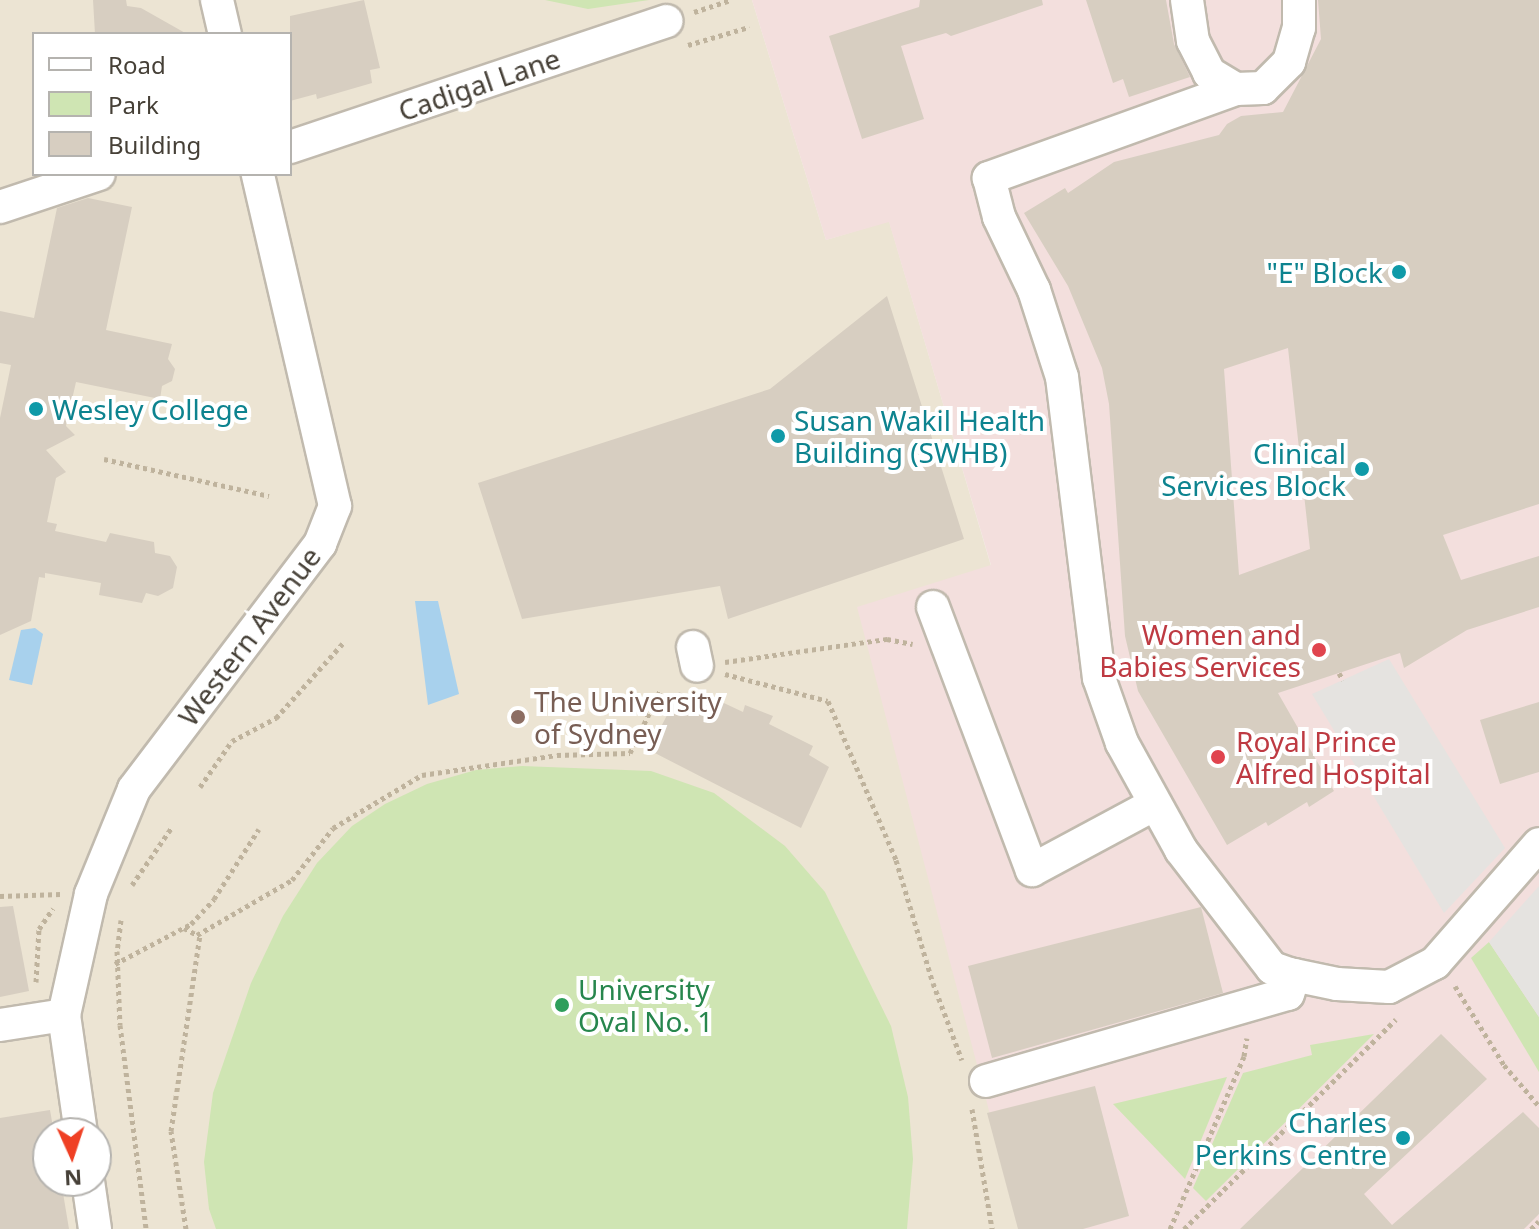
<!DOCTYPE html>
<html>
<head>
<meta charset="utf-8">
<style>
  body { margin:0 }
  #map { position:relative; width:1539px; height:1229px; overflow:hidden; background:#f3f0e8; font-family:"Noto Sans",sans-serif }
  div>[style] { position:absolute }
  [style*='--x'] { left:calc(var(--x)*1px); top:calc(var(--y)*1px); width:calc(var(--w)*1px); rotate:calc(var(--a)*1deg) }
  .education>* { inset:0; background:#ece4d3 }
  .medical>* { inset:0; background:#f3dfdd }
  .green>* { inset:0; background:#cfe5b3 }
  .parking>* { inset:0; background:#e5e3e0 }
  .water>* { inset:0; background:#a8d1ed }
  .building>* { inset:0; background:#d7cec1 }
  .path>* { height:5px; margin-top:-2.5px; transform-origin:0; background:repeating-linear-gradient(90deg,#bfb39d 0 4px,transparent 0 8px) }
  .roads { filter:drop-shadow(2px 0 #c1baae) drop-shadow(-2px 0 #c1baae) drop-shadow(0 2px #c1baae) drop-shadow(0 -2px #c1baae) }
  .minor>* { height:32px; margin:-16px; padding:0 16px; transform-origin:16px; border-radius:16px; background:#fff }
  .dots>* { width:22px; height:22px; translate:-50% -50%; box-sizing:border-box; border:4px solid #fff; border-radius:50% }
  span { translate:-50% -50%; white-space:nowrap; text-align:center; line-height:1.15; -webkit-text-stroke:8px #fff; paint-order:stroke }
  .street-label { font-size:28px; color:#464037 }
  .culture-label { font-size:28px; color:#0d838f }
  .right { translate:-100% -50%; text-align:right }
  .left { translate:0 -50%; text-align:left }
  .health-label { font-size:28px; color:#be3a42 }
  .education-label { font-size:28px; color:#785e54 }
  .leisure-label { font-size:28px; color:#27864d }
  .legend { position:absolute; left:32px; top:32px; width:260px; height:144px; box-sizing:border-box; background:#fff; border:2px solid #b5b3af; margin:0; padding:10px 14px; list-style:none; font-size:24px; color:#464037 }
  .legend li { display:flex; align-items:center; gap:16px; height:40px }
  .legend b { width:40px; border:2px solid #b5b3af }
  .north { position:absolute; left:32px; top:1117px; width:80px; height:80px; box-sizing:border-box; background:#fff; border:2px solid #b5b3af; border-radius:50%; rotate:177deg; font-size:22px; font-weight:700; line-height:32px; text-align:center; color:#464037 }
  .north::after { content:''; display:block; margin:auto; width:28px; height:36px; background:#ef4024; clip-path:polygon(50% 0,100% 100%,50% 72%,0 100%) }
</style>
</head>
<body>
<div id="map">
  <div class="education">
    <i style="clip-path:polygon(evenodd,0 0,752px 0,826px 240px,889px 221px,991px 566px,1539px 1229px,0 1229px,0 0,34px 34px,290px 34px,290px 174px,34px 174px,34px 34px,0 0,48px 1133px,96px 1133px,96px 1181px,48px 1181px,48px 1133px)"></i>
  </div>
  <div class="medical">
    <i style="clip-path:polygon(752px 0,1539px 0,1539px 1229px,1020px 1229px,857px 607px,991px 565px,889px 222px,826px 240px)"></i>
  </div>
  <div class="green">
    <i style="clip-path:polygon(545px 0,649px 0,588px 9px)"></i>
    <i style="clip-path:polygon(522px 766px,651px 771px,714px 793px,785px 846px,825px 892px,891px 1026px,908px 1097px,913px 1159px,907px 1229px,216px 1229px,209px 1209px,204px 1162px,213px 1093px,251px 983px,283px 916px,317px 863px,352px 826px,385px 804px,427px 784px,476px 770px)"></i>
    <i style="clip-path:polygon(1489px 942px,1539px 1017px,1539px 1072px,1471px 958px)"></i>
    <i style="clip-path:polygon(1374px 1034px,1206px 1201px,1193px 1188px,1243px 1073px,1312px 1055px,1310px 1045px)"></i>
    <i style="clip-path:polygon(1227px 1077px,1185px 1179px,1113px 1104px)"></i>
  </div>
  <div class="parking">
    <i style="clip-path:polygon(1389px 659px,1505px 848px,1444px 913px,1312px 694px)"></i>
    <i style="clip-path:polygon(1539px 886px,1539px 1017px,1489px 942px)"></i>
  </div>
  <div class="water">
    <i style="clip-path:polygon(415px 601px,438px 601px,459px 694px,428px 705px)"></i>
    <i style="clip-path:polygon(35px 628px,43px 634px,32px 685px,9px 680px,21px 630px)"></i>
  </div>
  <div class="building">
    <i style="clip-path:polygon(93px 0,126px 0,127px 6px,141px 8px,187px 34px,95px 34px)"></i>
    <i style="clip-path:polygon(364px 0,380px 68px,370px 70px,372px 83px,317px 99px,316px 94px,290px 101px,290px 16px)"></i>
    <i style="clip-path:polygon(920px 0,1042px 0,1043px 5px,951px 36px,946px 33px,901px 46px,924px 119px,862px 139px,829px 36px,919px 7px)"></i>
    <i style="clip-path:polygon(1086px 0,1166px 0,1174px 44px,1190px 77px,1129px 97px,1123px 79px,1113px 83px)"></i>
    <i style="clip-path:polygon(evenodd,1318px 0,1539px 0,1539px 504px,1443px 535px,1461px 580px,1539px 556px,1539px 607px,1467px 630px,1404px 668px,1400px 653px,1278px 693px,1334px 791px,1309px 807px,1307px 802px,1268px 826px,1266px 822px,1227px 845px,1138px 691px,1125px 636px,1109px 404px,1102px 368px,1068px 286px,1024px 213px,1065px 188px,1068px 193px,1114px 162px,1219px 135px,1227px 124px,1241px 116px,1283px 112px,1321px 39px,1318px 0,1288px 348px,1310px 549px,1239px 575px,1224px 369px,1288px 348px)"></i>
    <i style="clip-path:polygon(88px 198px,132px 207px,106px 330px,172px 344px,168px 359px,175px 369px,172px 381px,162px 386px,160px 399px,76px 382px,66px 426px,75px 435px,46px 450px,66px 472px,56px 478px,47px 522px,57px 524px,55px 531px,106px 542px,110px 533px,154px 542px,155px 553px,170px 556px,177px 567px,173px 588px,158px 596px,146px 593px,142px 603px,99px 595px,101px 583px,45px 573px,45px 578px,39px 577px,31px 621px,0 635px,0 418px,11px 365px,0 363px,0 311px,34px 318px,57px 208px)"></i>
    <i style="clip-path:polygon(887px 296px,964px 539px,728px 619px,720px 586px,522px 619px,478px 483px,770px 389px)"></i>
    <i style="clip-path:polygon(679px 692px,704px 703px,709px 696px,743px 712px,745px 705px,773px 716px,769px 724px,813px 746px,809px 755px,829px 767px,801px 828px,649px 750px)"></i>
    <i style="clip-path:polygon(1539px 702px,1539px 772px,1500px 784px,1480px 720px)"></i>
    <i style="clip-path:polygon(13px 906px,29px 991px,0 997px,0 907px)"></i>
    <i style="clip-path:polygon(1201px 907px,1223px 993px,992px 1058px,968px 966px)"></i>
    <i style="clip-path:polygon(1441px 1034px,1487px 1079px,1364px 1194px,1392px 1225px,1523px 1112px,1539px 1128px,1539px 1214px,1524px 1229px,1240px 1229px)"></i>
    <i style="clip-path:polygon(1095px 1086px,1129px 1216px,1083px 1229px,1018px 1229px,987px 1113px)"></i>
    <i style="clip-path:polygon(50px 1110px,54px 1133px,48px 1133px,48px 1181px,61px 1181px,69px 1229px,0 1229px,0 1118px)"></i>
  </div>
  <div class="path">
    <i style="--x:694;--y:12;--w:39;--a:-18"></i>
    <i style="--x:688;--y:45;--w:64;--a:-16.4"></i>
    <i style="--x:104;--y:459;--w:169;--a:12.6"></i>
    <i style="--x:725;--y:662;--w:164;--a:-8.1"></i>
    <i style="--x:887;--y:639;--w:26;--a:11"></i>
    <i style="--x:1339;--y:673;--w:8;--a:60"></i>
    <i style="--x:725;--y:674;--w:106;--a:14.7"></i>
    <i style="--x:828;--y:701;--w:173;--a:66.8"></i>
    <i style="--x:896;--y:860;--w:128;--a:73.3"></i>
    <i style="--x:933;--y:983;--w:82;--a:69.4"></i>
    <i style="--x:200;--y:787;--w:56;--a:-55.2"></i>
    <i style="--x:232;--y:741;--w:50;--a:-27.6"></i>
    <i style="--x:276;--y:718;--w:102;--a:-48.2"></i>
    <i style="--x:132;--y:885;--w:70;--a:-55.4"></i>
    <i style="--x:0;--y:896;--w:61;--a:-1.9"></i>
    <i style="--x:121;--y:920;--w:31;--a:97"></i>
    <i style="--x:117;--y:951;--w:74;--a:87.7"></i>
    <i style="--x:120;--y:1025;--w:206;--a:82.7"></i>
    <i style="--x:184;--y:928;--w:15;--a:28"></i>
    <i style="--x:197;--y:935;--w:110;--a:-30.1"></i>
    <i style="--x:292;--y:880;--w:66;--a:-51.7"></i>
    <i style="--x:333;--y:828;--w:104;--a:-30.8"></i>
    <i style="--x:422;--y:775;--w:136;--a:-8.4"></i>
    <i style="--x:557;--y:755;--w:73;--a:-1.6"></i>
    <i style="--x:630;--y:753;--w:69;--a:-64.2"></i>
    <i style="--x:115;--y:964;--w:86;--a:-27.8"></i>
    <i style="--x:191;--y:924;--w:34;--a:-47"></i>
    <i style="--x:214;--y:899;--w:83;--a:-57.3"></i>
    <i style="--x:36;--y:982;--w:53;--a:-86.8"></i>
    <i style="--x:39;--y:929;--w:25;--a:-56"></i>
    <i style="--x:1455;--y:986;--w:93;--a:58.2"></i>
    <i style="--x:1504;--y:1065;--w:54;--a:49.5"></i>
    <i style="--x:972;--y:1109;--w:122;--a:80.5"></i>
    <i style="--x:186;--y:1229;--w:99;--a:-98.7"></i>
    <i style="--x:171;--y:1131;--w:199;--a:-81.6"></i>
    <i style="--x:1170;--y:1229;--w:188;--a:-66.8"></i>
    <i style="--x:1244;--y:1056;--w:18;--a:-81"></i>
    <i style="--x:1184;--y:1229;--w:298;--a:-44.7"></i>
    <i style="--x:1531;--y:1229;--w:11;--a:-45"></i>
  </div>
  <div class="roads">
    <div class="minor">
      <i style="--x:217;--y:0;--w:35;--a:77"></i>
      <i style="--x:1187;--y:0;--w:41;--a:81.7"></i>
      <i style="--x:1193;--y:41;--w:36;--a:63"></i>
      <i style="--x:1209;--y:73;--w:31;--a:31"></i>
      <i style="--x:1236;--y:89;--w:27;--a:-2"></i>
      <i style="--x:1263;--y:88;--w:37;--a:-45"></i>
      <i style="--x:1289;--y:62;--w:35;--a:-74"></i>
      <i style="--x:1299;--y:28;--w:28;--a:-90"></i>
      <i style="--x:1236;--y:89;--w:263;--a:160.2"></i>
      <i style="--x:989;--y:178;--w:40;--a:75.6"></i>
      <i style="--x:999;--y:217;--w:81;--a:64.4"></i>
      <i style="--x:1034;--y:290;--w:91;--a:72.2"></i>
      <i style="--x:1062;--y:377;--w:303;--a:83"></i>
      <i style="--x:1099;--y:678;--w:69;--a:70.5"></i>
      <i style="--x:1122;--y:743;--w:122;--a:61.1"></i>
      <i style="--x:1181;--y:850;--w:149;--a:52.4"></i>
      <i style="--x:1272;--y:968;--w:18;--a:19"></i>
      <i style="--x:1289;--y:974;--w:49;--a:11.8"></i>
      <i style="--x:1337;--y:984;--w:52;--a:3.3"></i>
      <i style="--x:1389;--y:987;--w:52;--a:-27.6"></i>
      <i style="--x:1435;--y:963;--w:158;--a:-48.8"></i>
      <i style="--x:290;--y:147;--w:397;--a:-18.5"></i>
      <i style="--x:0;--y:207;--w:104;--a:-18.4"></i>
      <i style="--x:933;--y:607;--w:281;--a:69.4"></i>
      <i style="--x:1032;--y:870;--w:137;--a:-28.2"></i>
      <i style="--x:693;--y:647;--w:19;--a:78"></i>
      <i style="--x:0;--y:1025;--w:65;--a:-8.9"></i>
      <i style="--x:986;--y:1081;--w:314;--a:-16.1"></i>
      <i style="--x:1288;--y:994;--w:20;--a:-72"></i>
      <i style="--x:81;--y:1133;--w:119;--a:-98.2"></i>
      <i style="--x:64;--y:1015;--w:124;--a:-77.4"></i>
      <i style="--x:91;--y:894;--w:113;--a:-67.7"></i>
      <i style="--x:134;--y:789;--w:308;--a:-52.8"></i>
      <i style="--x:320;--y:544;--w:41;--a:-68.5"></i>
      <i style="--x:335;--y:506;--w:341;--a:-103.1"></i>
      <i style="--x:88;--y:1181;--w:49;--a:81.7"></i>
    </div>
  </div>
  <div class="dots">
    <i style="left:1399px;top:272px;background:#0f9aa8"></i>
    <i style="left:36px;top:409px;background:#0f9aa8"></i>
    <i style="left:778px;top:436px;background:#0f9aa8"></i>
    <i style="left:1362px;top:469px;background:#0f9aa8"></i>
    <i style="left:1319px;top:650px;background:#e0444e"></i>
    <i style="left:518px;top:717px;background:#8d6e63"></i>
    <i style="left:1218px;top:757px;background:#e0444e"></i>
    <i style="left:562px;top:1005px;background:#2e9e5b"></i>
    <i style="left:1403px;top:1138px;background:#0f9aa8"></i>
  </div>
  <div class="street-label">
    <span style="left:479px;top:84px;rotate:-19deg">Cadigal Lane</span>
    <span style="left:249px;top:636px;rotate:-53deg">Western Avenue</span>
  </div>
  <div class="culture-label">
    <span class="right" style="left:1383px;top:272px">"E" Block</span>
    <span class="left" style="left:52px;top:409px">Wesley College</span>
    <span class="left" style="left:794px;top:436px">Susan Wakil Health<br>Building (SWHB)</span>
    <span class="right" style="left:1346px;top:469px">Clinical<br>Services Block</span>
    <span class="right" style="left:1387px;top:1138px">Charles<br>Perkins Centre</span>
  </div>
  <div class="health-label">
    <span class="right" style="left:1301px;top:650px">Women and<br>Babies Services</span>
    <span class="left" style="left:1236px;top:757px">Royal Prince<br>Alfred Hospital</span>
  </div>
  <div class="education-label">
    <span class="left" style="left:534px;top:717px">The University<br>of Sydney</span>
  </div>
  <div class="leisure-label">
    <span class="left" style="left:578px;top:1005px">University<br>Oval No. 1</span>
  </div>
  <ul class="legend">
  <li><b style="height:10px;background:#fff"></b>Road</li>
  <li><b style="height:22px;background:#cfe5b3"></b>Park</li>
  <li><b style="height:22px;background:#d7cec1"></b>Building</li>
  </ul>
  <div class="north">N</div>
</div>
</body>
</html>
